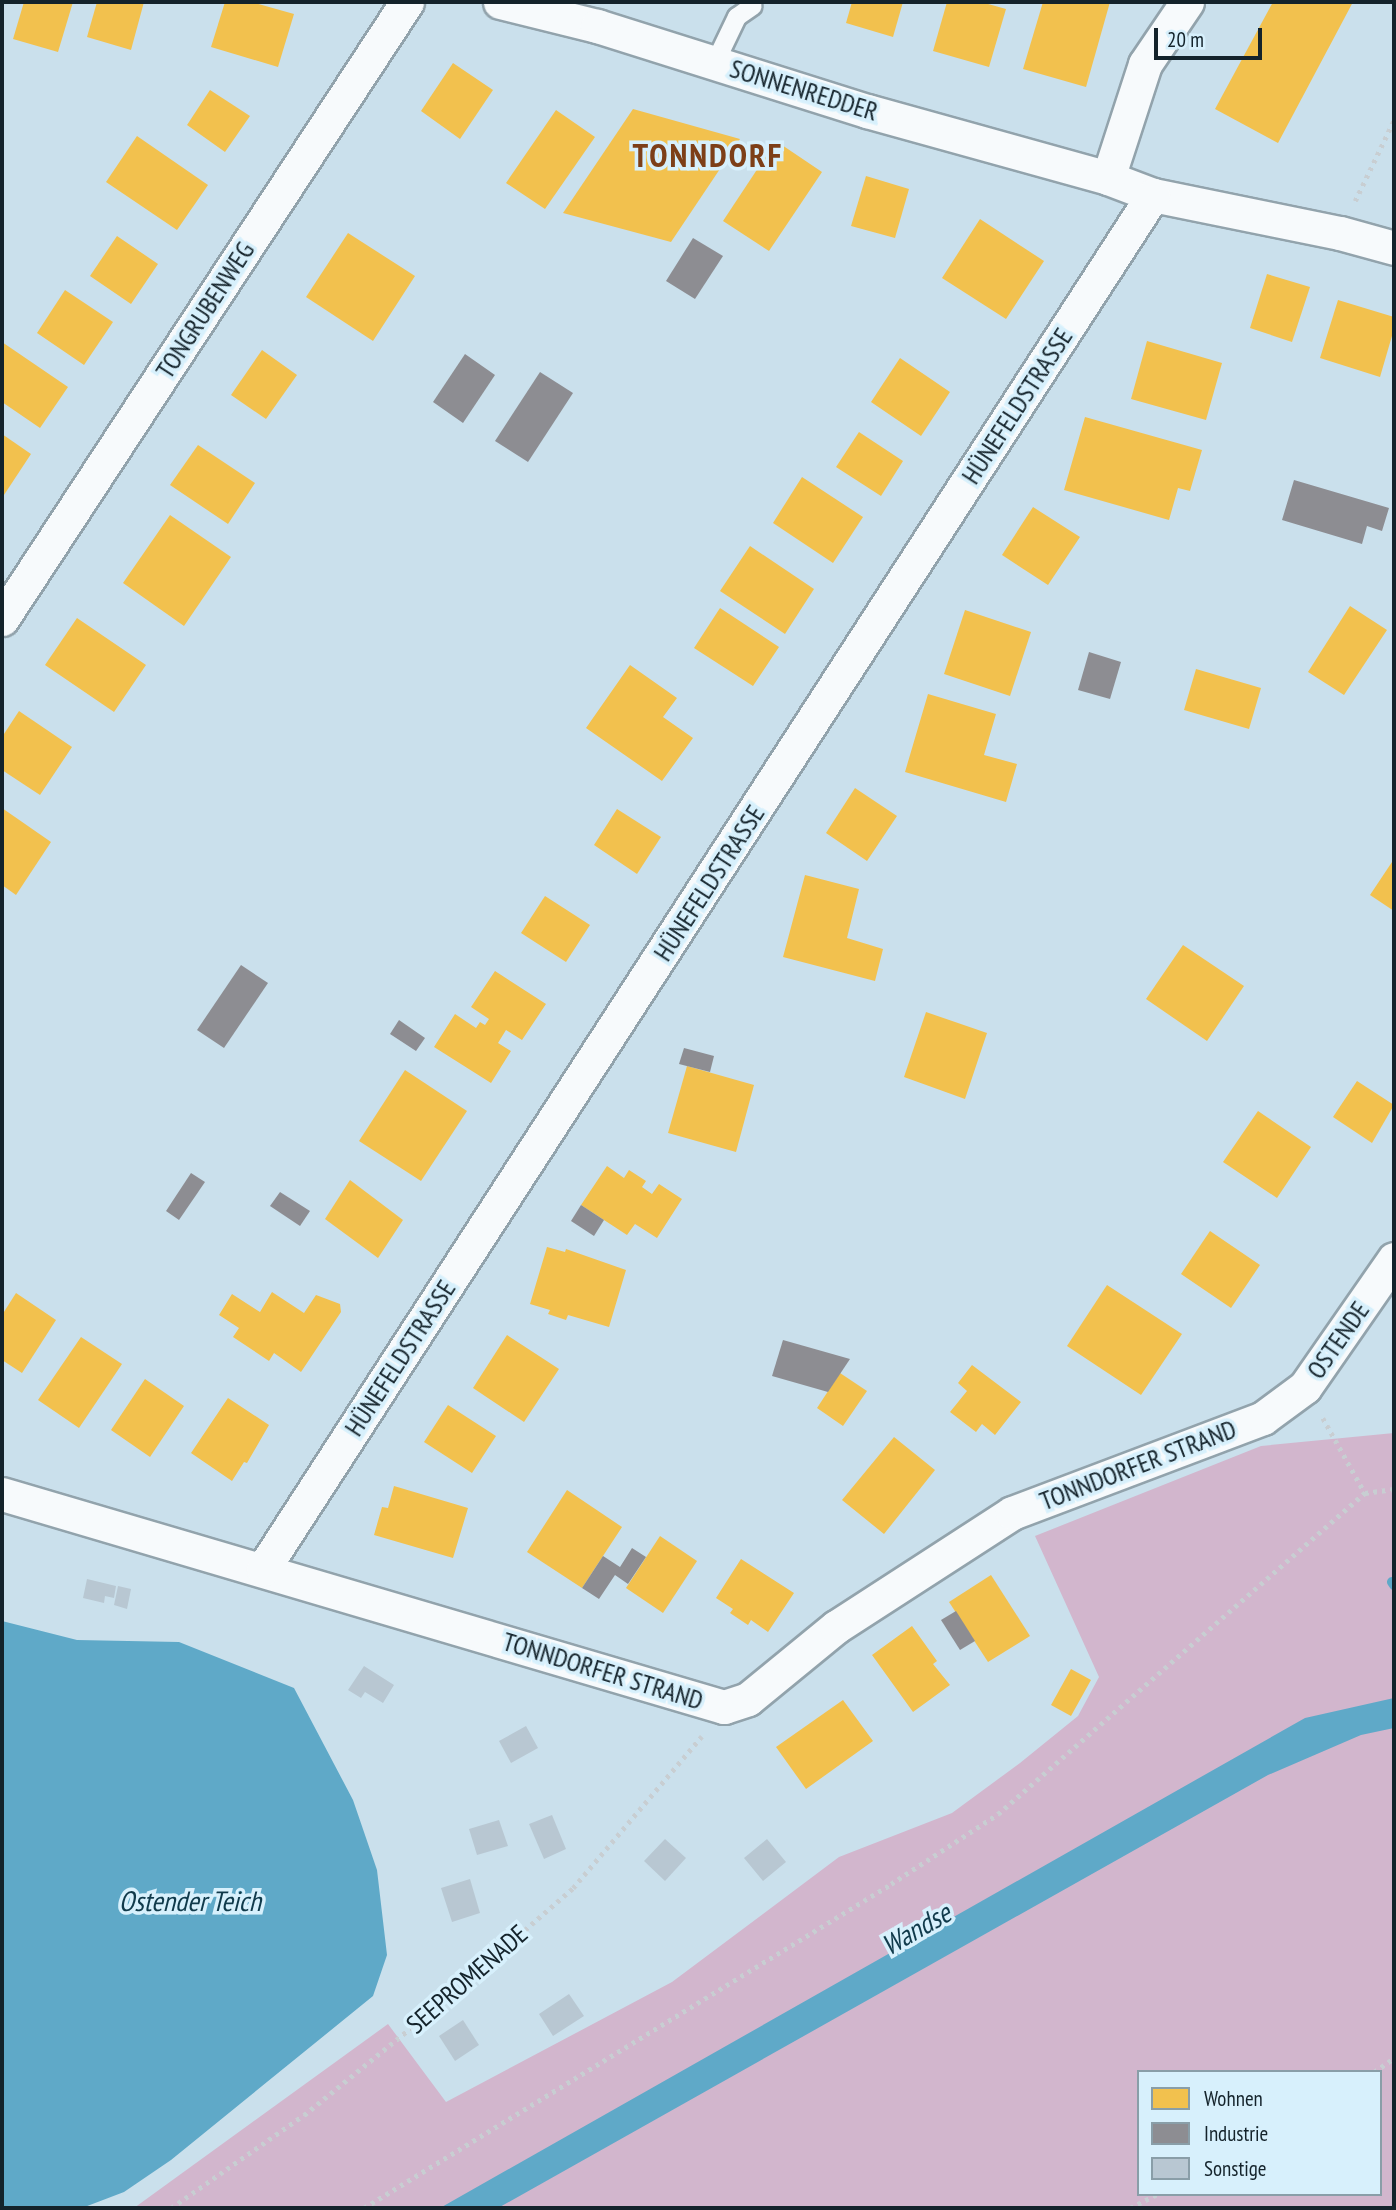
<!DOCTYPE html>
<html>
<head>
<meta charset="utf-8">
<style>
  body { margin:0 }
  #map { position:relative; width:1396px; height:2210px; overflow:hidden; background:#cae0ec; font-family:"PT Sans Narrow",sans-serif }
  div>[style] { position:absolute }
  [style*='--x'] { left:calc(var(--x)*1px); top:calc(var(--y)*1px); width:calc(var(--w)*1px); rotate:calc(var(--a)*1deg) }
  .green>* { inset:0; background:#d2b6cd }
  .water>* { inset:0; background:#5fa9c8 }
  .homes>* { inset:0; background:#f2c14e }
  .industry>* { inset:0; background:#8d8d92 }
  .stream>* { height:10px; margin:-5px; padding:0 5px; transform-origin:5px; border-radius:5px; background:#5fa9c8 }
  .building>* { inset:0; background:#b8c7d2 }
  .path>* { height:4.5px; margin-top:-2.25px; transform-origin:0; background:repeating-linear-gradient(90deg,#c8ced2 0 3.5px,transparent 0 8.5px) }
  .roads { filter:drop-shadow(2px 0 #92a3ac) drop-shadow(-2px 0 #92a3ac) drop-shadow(0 2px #92a3ac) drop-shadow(0 -2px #92a3ac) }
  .lane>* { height:18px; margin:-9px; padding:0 9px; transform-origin:9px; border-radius:9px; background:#f7fafc }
  .street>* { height:33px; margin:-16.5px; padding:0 16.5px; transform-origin:16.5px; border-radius:16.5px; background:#f7fafc }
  span { translate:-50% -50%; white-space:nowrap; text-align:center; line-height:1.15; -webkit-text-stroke:7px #d7f0fc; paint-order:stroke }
  .street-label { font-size:26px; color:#14232b }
  .water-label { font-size:28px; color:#103a4b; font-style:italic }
  .district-label { font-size:33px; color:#7d3f18; font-weight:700; letter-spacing:2px }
  .frame { position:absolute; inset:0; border:4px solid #14232b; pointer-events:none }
  .legend { position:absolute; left:1137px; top:2070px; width:245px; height:126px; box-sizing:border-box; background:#d7f0fc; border:2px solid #899ea8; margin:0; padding:9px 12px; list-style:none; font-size:21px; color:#14232b }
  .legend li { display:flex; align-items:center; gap:14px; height:35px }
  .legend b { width:35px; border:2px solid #899ea8 }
  .scale { position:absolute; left:1154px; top:28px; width:108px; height:32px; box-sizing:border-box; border:4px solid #14232b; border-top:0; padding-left:9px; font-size:21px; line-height:24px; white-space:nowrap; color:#14232b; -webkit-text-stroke:5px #d7f0fc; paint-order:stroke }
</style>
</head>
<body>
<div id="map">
  <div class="green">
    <i style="clip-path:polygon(evenodd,1394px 1433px,1394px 2208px,134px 2208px,388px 2024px,446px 2102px,672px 1982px,839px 1857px,952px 1813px,1020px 1763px,1078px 1716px,1099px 1677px,1035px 1536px,1261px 1446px,1394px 1433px,1139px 2072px,1380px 2072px,1380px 2194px,1139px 2194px,1139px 2072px)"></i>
  </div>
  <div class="water">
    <i style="clip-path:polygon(2px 1621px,77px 1640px,179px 1642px,294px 1688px,353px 1800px,377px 1870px,387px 1955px,373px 1996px,171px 2160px,124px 2192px,82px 2208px,2px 2208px)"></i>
    <i style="clip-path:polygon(1394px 1698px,1394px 1728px,1361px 1735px,1268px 1775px,498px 2208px,440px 2208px,1305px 1718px)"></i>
  </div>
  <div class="homes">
    <i style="clip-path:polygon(24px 2px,73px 2px,58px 52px,13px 39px)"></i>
    <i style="clip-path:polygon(97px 2px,144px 2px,131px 50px,87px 37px)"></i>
    <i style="clip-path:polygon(225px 2px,251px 2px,294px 14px,278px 67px,211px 47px)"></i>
    <i style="clip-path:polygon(852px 2px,903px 2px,893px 37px,846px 23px)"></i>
    <i style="clip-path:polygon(947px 2px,981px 2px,1006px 9px,989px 67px,933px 51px)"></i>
    <i style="clip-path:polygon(1043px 2px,1110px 2px,1086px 87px,1023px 69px)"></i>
    <i style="clip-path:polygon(1273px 2px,1353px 2px,1278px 143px,1215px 109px)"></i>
    <i style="clip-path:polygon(453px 63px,493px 90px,460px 139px,421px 111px)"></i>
    <i style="clip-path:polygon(210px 90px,250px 116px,225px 152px,187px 125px)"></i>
    <i style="clip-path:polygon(633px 109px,740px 139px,671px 242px,563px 213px)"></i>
    <i style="clip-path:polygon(556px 110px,595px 137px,545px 209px,506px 183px)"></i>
    <i style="clip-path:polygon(137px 136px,208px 185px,177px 230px,106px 182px)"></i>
    <i style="clip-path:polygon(776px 141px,822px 172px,769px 251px,723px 221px)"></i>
    <i style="clip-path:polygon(866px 176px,909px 189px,895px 238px,851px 226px)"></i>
    <i style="clip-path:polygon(980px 219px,1044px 261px,1006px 319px,942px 278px)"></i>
    <i style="clip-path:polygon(348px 233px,415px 276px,373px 341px,306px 297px)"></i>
    <i style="clip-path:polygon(117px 236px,158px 264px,131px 304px,90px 276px)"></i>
    <i style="clip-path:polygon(1267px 274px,1310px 287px,1292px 342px,1250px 328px)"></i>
    <i style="clip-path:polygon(65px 290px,113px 322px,84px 365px,37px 333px)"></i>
    <i style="clip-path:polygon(1338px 300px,1394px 317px,1394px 329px,1380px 377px,1320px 358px)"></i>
    <i style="clip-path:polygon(1147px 341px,1222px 363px,1206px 420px,1131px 399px)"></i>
    <i style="clip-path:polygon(2px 342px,68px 387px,40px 428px,2px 402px)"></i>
    <i style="clip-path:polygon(262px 350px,297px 375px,266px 419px,231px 395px)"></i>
    <i style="clip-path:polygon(900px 358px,950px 392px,921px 436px,871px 402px)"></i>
    <i style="clip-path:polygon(1085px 417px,1202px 450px,1190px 491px,1178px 488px,1169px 520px,1064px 490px)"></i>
    <i style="clip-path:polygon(859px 432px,903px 461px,881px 496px,836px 467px)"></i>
    <i style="clip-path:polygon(2px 434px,31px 454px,2px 498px)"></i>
    <i style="clip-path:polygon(198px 445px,255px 483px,228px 524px,170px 485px)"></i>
    <i style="clip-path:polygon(802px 477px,863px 517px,833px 563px,773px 523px)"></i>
    <i style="clip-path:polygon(1033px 507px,1080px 537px,1048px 585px,1002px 555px)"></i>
    <i style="clip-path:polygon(170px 515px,231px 557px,184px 626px,123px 583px)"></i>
    <i style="clip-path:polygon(750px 546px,814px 589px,785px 634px,720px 591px)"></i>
    <i style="clip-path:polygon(1350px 606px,1387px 630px,1344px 695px,1308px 672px)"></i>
    <i style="clip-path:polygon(720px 608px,779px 647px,753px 686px,694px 648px)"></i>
    <i style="clip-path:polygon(965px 610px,1031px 632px,1010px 696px,944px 674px)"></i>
    <i style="clip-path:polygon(77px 618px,146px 665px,114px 712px,45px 665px)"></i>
    <i style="clip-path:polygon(630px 665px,677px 698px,663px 717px,693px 738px,662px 781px,586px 728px)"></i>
    <i style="clip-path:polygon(1196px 669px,1261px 688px,1249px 729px,1184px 710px)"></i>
    <i style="clip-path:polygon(928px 694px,996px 714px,984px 755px,1017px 764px,1006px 802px,905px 772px)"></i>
    <i style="clip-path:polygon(19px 711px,72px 747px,40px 795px,2px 770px,2px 737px)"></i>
    <i style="clip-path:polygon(855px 788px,897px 816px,867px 861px,826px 833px)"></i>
    <i style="clip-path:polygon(2px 808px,51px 842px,16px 895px,2px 885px)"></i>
    <i style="clip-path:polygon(617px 809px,661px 837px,637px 874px,594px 845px)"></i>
    <i style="clip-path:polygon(1394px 859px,1394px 911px,1370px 895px)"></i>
    <i style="clip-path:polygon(805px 875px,859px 889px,847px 938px,883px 949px,875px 981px,783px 957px)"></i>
    <i style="clip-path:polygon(545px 896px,590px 925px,566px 962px,521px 933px)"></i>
    <i style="clip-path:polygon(1183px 945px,1244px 986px,1207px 1041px,1146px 999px)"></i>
    <i style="clip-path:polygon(495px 971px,546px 1004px,522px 1040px,506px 1030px,498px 1043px,511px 1051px,491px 1083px,434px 1047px,455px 1014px,476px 1028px,480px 1022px,485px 1025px,489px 1019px,471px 1007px)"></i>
    <i style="clip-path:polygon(926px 1012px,987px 1033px,965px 1099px,904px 1077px)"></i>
    <i style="clip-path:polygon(687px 1066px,754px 1085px,736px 1152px,668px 1133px)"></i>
    <i style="clip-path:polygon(405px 1070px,467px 1111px,421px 1181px,359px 1141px)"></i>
    <i style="clip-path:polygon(1357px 1081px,1394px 1105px,1372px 1143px,1333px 1117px)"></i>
    <i style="clip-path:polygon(1258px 1111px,1311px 1147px,1277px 1198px,1223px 1162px)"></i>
    <i style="clip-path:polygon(607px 1166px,624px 1178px,629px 1170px,646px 1181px,642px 1187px,652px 1194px,659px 1184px,682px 1199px,657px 1238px,635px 1224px,627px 1235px,581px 1205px)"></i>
    <i style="clip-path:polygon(350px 1180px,403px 1220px,378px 1258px,325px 1219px)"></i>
    <i style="clip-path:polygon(1210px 1231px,1260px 1265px,1231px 1308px,1181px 1274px)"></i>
    <i style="clip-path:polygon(547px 1247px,565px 1252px,566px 1249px,626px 1270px,609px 1327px,568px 1315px,566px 1320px,548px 1314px,550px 1310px,530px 1304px)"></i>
    <i style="clip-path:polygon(1107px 1285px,1182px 1334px,1141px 1395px,1067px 1346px)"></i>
    <i style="clip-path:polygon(272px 1292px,304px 1313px,316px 1295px,340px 1304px,341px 1312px,301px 1372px,274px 1353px,269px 1361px,233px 1337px,239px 1328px,219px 1315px,232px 1294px,260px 1312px)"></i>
    <i style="clip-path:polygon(16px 1293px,56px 1320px,22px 1373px,2px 1360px,2px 1315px)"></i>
    <i style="clip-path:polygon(507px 1335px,559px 1369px,524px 1422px,473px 1388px)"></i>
    <i style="clip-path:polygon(81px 1337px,122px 1364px,79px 1428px,38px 1400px)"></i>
    <i style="clip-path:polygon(972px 1365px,1021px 1402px,995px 1435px,982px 1424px,976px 1432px,950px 1412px,967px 1391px,958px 1383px)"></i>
    <i style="clip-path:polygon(840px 1373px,867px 1391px,843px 1426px,817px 1408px)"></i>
    <i style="clip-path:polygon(145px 1379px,184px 1406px,150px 1457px,111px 1430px)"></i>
    <i style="clip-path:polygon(228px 1398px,269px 1425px,247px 1463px,244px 1462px,232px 1481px,191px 1453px)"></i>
    <i style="clip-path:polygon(448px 1405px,496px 1436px,472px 1473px,424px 1442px)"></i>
    <i style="clip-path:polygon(894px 1437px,935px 1470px,884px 1534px,842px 1500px)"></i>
    <i style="clip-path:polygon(394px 1486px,468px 1508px,453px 1558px,374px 1535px,382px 1507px,388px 1508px)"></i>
    <i style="clip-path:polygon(567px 1490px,622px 1527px,582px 1588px,527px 1552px)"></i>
    <i style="clip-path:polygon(660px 1536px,697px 1561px,663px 1613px,626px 1588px)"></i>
    <i style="clip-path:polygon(741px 1559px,794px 1593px,768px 1632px,751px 1620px,748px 1625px,730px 1613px,733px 1609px,716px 1598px)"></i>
    <i style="clip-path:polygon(991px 1575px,1030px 1636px,988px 1662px,949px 1602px)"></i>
    <i style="clip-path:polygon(912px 1626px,937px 1661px,933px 1664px,950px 1685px,913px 1712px,872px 1655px)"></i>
    <i style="clip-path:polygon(1071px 1669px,1091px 1680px,1071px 1716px,1051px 1705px)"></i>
    <i style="clip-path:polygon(843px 1700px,873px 1741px,806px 1789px,776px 1747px)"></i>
  </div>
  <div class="industry">
    <i style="clip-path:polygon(693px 238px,723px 256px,695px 299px,666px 281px)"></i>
    <i style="clip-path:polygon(465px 354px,495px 375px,463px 423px,433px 402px)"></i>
    <i style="clip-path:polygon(540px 372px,573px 393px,528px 462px,495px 441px)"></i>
    <i style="clip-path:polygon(1294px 480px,1389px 508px,1382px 531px,1367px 526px,1362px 544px,1282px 520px)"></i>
    <i style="clip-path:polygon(1089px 652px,1121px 662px,1110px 699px,1078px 690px)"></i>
    <i style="clip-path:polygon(241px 965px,268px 983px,224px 1048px,197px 1030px)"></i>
    <i style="clip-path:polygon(399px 1020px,425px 1038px,416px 1051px,390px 1034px)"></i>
    <i style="clip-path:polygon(684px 1048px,714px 1056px,710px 1072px,679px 1064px)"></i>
    <i style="clip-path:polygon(191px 1173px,205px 1182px,179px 1220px,166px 1211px)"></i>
    <i style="clip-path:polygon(280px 1192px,310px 1211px,300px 1226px,270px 1206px)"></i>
    <i style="clip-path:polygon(581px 1205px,604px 1220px,594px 1236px,571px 1221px)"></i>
    <i style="clip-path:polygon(783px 1340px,850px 1359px,828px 1392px,772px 1376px)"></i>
    <i style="clip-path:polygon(632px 1548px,646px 1557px,628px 1584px,615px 1575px,599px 1599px,582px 1588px,603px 1556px,620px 1567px)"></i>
    <i style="clip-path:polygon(956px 1611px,975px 1641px,960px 1650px,941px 1620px)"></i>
  </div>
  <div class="stream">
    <i style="--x:1392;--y:1582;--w:4;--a:56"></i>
  </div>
  <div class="building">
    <i style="clip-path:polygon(87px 1579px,116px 1586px,114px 1598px,105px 1596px,104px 1603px,83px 1598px)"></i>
    <i style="clip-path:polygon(118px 1586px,131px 1589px,127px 1609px,114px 1605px)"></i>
    <i style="clip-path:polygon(364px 1666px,394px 1685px,383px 1703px,365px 1692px,361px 1698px,348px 1690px)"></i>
    <i style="clip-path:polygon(526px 1726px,538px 1748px,511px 1763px,499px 1741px)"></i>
    <i style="clip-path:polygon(552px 1815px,566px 1849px,544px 1859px,529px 1824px)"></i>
    <i style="clip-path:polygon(499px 1820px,508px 1846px,477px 1855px,469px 1829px)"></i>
    <i style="clip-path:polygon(665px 1839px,686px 1858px,665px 1881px,644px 1861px)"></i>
    <i style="clip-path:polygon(767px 1839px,786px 1862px,763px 1881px,744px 1858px)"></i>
    <i style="clip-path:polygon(470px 1879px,480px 1913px,452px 1922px,441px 1888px)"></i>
    <i style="clip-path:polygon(569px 1994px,584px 2016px,553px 2036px,539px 2014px)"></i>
    <i style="clip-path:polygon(463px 2020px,479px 2045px,455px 2061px,439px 2036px)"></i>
  </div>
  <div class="path">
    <i style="--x:1355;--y:201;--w:90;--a:-64.3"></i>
    <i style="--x:1323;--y:1418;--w:86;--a:60.8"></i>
    <i style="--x:1374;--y:2072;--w:24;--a:-35"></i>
    <i style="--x:171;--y:2208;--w:162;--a:-35"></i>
    <i style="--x:304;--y:2115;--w:169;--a:-39.2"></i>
    <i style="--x:435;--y:2008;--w:183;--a:-41"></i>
    <i style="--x:573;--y:1888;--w:199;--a:-49.7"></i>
    <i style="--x:364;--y:2208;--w:619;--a:-31.58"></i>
    <i style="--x:891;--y:1884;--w:128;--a:-33.2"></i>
    <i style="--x:998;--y:1814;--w:488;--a:-41.2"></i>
    <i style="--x:1365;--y:1493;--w:29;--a:-8"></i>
    <i style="--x:1130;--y:2208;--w:30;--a:-27"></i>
  </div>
  <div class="roads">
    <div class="lane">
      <i style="--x:715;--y:63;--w:51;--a:-64.4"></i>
      <i style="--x:737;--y:17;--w:19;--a:-35"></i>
    </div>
    <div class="street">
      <i style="--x:500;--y:2;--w:100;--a:13.9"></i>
      <i style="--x:597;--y:26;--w:283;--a:17.5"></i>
      <i style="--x:867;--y:111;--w:250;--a:15.5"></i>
      <i style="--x:1108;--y:178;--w:48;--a:20.7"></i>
      <i style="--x:1153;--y:195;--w:191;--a:11.5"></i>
      <i style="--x:1340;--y:233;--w:56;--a:15.5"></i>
      <i style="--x:1108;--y:178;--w:120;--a:-72"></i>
      <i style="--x:1145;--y:64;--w:75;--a:-55.9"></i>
      <i style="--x:2;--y:619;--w:738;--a:-56.72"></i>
      <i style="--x:2;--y:1494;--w:753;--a:16.44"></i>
      <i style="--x:724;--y:1707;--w:25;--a:-18"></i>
      <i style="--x:748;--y:1699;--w:114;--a:-39.3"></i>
      <i style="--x:836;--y:1627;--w:210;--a:-32.9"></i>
      <i style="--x:1012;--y:1513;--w:268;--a:-20.7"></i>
      <i style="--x:1263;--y:1418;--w:52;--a:-36.4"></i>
      <i style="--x:1305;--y:1387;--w:156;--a:-55.2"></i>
      <i style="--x:263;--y:1569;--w:1637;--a:-57.07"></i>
    </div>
  </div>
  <div class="street-label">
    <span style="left:804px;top:90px;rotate:17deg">SONNENREDDER</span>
    <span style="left:205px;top:310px;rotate:-57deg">TONGRUBENWEG</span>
    <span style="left:1017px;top:406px;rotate:-57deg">HÜNEFELDSTRASSE</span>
    <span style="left:709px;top:883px;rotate:-57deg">HÜNEFELDSTRASSE</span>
    <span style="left:1338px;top:1340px;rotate:-55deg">OSTENDE</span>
    <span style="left:400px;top:1358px;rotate:-57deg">HÜNEFELDSTRASSE</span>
    <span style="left:1138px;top:1465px;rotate:-21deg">TONNDORFER STRAND</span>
    <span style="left:603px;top:1671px;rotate:17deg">TONNDORFER STRAND</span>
    <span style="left:467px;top:1979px;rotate:-41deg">SEEPROMENADE</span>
  </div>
  <div class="water-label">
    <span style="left:190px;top:1901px">Ostender Teich</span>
    <span style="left:916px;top:1929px;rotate:-30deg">Wandse</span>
  </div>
  <div class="district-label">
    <span style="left:708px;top:155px">TONNDORF</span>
  </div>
  <div class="frame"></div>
  <ul class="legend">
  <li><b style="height:19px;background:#f2c14e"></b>Wohnen</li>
  <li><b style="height:19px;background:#8d8d92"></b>Industrie</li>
  <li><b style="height:19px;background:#b8c7d2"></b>Sonstige</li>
  </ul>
  <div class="scale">20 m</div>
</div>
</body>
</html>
